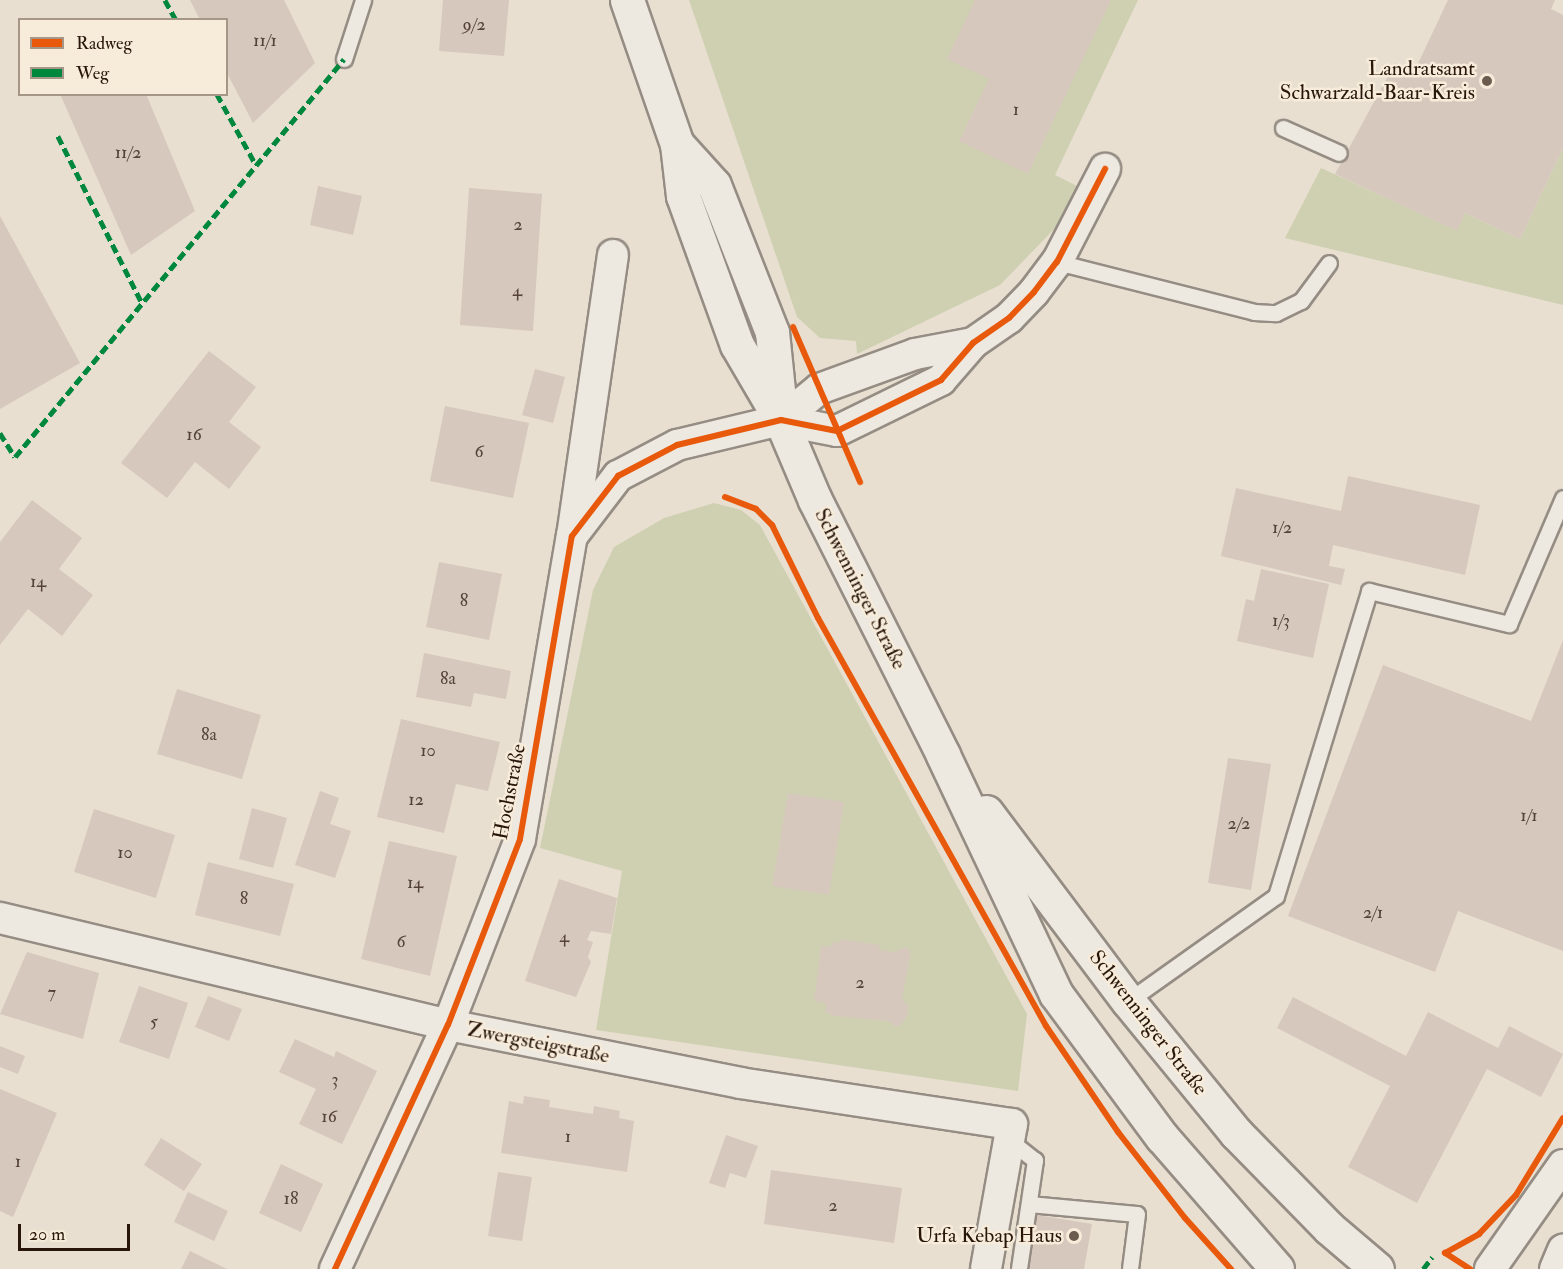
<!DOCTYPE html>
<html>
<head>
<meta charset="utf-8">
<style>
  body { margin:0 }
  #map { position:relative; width:1563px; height:1269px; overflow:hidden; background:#e8dfd0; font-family:"IM FELL Double Pica",serif }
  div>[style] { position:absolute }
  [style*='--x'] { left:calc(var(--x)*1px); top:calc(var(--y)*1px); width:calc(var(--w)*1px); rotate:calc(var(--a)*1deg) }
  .green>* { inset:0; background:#ced0b1 }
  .building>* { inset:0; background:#d6c8bc }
  .roads { filter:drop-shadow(2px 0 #958d84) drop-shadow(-2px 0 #958d84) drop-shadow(0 2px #958d84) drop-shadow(0 -2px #958d84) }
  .lane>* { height:15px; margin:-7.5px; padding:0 7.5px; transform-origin:7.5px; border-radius:7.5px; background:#ede8e0 }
  .street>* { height:30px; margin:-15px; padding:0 15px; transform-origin:15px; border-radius:15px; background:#ede8e0 }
  .secondary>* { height:33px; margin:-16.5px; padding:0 16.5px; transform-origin:16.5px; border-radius:16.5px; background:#ede8e0 }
  .quiet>* { height:4.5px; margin-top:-2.25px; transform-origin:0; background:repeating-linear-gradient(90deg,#00873e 0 9px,transparent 0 13.5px) }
  .cycleway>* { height:6px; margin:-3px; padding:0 3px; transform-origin:3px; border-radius:3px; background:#e8590c }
  .dots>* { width:16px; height:16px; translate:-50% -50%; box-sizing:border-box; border:3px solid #f7ecda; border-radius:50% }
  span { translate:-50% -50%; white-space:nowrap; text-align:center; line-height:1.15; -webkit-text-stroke:5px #f7ecda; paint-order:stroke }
  .number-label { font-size:18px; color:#544237 }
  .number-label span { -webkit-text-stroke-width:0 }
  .poi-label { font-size:21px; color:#29160b }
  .right { translate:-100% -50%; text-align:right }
  .street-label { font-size:21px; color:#29160b }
  .legend { position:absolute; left:18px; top:18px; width:210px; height:78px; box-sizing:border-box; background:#f7ecda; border:2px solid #a59687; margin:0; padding:8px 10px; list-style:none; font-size:18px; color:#29160b }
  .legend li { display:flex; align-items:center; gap:12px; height:30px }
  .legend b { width:30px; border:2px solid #a59687 }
  .scale { position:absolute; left:18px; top:1224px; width:112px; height:27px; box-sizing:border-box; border:3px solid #29160b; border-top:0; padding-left:8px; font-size:18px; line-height:21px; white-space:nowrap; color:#29160b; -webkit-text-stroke:4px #f7ecda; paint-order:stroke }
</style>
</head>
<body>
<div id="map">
  <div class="green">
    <i style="clip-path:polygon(689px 0,1138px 0,1055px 175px,1079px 187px,1062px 221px,1000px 285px,857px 354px,856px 341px,820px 338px,797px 317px)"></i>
    <i style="clip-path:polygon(1563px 148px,1563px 305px,1285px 238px,1321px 168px,1456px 230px,1465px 213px,1520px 239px)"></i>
    <i style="clip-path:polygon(714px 503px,741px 510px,760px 525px,1027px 1014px,1018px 1091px,596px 1030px,622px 871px,540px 848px,593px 590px,614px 547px,664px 518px)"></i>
  </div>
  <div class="building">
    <i style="clip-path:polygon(190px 0,284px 0,315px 63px,253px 123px,226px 71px,226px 20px,200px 20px)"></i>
    <i style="clip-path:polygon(443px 0,509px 0,504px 56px,439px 51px)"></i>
    <i style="clip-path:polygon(975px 0,1111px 0,1028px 174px,959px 141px,989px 79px,947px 59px)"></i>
    <i style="clip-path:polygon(1448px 0,1555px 0,1551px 9px,1563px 15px,1563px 148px,1520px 239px,1465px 213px,1457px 231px,1335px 174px,1395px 63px,1414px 72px)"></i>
    <i style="clip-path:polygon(60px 94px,146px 94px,195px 211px,131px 255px)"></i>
    <i style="clip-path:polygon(318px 186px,362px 196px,353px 235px,310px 225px)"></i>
    <i style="clip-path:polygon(469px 188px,542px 194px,533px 331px,460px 325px)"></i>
    <i style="clip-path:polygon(0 216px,80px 363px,0 409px)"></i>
    <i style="clip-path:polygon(209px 351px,256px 387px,229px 422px,261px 447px,229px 489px,195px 462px,167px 498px,121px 463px)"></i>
    <i style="clip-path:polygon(535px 369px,565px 377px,553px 423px,522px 415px)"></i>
    <i style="clip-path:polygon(445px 406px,529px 423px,513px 498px,430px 481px)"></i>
    <i style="clip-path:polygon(1348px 476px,1480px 505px,1465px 575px,1333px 545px,1329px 566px,1345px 569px,1341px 585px,1221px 556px,1236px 488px,1341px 511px)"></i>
    <i style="clip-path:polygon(32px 500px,82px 538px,59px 569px,93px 595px,62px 636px,28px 609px,0 645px,0 542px)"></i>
    <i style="clip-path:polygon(439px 562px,502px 574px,489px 640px,426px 627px)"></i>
    <i style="clip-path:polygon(1261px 569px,1329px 584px,1313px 658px,1237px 641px,1246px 599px,1254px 601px)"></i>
    <i style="clip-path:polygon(1563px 640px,1563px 951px,1458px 911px,1435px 972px,1288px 916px,1383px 665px,1531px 721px)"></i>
    <i style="clip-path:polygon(424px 653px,511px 671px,506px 699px,474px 693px,471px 707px,416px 697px)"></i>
    <i style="clip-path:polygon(177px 689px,261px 715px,242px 779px,157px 754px)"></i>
    <i style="clip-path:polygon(401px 719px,500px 742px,488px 791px,456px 784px,444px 833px,377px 817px)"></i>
    <i style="clip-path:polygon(1228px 758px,1271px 764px,1251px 890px,1208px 883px)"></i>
    <i style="clip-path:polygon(320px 791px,339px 798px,330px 824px,351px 831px,335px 878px,295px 865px)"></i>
    <i style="clip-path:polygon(788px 793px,844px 802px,829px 895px,772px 886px)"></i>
    <i style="clip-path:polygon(252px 808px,287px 818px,273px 868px,239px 859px)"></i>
    <i style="clip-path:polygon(94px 809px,175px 835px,156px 898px,74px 872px)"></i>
    <i style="clip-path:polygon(389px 841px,457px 856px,430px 976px,361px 959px)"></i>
    <i style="clip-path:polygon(208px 862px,294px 884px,280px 936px,195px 915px)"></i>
    <i style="clip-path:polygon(559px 879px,617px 898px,611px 934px,591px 931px,587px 940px,593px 942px,588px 957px,591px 962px,576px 997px,525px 981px)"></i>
    <i style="clip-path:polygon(840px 939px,880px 945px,879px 950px,895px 952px,905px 947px,911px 951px,902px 1000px,908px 1005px,908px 1013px,902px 1024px,896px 1027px,888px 1021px,835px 1016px,825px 1012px,826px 1003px,814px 1001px,821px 946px,830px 947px,832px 942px,839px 943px)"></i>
    <i style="clip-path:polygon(27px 952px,99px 973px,83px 1039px,0 1014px)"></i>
    <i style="clip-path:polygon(139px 986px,188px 1003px,169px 1059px,119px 1042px)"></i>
    <i style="clip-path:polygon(208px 996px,242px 1009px,229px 1041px,195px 1027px)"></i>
    <i style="clip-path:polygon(1293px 997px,1406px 1056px,1428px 1012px,1498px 1048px,1509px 1026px,1563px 1054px,1541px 1097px,1487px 1069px,1417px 1203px,1348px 1167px,1390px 1086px,1277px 1028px)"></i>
    <i style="clip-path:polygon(295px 1039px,334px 1057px,336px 1051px,377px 1071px,342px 1144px,299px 1124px,316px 1089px,279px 1072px)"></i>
    <i style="clip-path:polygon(0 1046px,25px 1056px,18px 1074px,0 1067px)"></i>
    <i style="clip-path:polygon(0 1089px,57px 1113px,13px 1217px,0 1211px)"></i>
    <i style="clip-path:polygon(524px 1096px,550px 1100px,549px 1107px,593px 1114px,594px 1106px,620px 1111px,619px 1118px,634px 1121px,627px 1172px,501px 1153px,509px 1101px,523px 1104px)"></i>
    <i style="clip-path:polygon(726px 1135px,758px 1146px,746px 1178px,730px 1173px,725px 1188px,709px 1183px)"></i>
    <i style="clip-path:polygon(161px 1138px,202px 1164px,184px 1191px,144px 1165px)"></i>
    <i style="clip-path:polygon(281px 1164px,323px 1184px,301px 1232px,259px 1213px)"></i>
    <i style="clip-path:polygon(771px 1170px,902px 1188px,894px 1243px,764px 1224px)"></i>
    <i style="clip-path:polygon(498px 1172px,532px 1177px,522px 1241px,488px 1236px)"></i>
    <i style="clip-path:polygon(188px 1192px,228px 1211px,214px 1241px,174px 1222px)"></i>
    <i style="clip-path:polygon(1037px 1215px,1092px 1224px,1084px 1269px,1028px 1269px)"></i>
    <i style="clip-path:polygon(190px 1251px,227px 1269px,181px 1269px)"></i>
  </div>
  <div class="roads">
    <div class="lane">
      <i style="--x:344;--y:59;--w:62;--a:-72.1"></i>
      <i style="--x:1283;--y:128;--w:61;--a:24.1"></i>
      <i style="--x:1057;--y:262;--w:203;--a:14.2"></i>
      <i style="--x:1254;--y:312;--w:22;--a:3"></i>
      <i style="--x:1276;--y:313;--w:28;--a:-26"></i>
      <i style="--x:1301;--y:301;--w:47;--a:-53.6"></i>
      <i style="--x:1128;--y:1001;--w:181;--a:-35.4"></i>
      <i style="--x:1276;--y:896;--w:319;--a:-73"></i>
      <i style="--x:1369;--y:591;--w:144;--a:13.3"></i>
      <i style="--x:1509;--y:624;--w:137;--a:-66.8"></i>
      <i style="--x:1009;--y:1140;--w:33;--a:38"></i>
      <i style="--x:1035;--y:1160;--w:110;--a:98.4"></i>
      <i style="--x:1029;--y:1204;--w:108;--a:5.3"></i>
      <i style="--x:1137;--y:1214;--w:55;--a:97.3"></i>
    </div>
    <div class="street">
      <i style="--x:781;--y:420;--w:49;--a:-39.2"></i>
      <i style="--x:819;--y:389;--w:102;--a:-20"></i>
      <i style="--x:915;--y:354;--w:59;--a:-10.7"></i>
      <i style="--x:572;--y:536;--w:284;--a:-81.7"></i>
      <i style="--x:0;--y:918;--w:461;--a:13.4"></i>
      <i style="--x:448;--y:1025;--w:298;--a:11.2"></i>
      <i style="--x:740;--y:1083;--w:275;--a:8.6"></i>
      <i style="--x:1012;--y:1124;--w:147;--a:100.2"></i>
      <i style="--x:335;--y:1269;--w:269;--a:-65.2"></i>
      <i style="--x:448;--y:1025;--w:199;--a:-68.8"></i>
      <i style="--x:520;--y:839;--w:307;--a:-80.3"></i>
      <i style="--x:572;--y:536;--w:76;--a:-52.5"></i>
      <i style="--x:618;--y:476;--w:67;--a:-27.7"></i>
      <i style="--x:677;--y:445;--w:107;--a:-13.5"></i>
      <i style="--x:781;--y:420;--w:57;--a:11.1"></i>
      <i style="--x:837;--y:431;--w:116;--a:-26.1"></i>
      <i style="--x:941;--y:380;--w:49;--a:-49.1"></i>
      <i style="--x:973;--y:343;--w:44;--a:-34.8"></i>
      <i style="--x:1009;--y:318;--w:36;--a:-46"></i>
      <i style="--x:1034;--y:292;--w:38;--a:-53"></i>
      <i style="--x:1057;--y:262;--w:105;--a:-62.7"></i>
      <i style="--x:1490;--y:1269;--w:127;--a:-54.9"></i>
      <i style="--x:1555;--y:1269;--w:21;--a:-67"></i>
    </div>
    <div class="secondary">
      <i style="--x:627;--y:0;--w:152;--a:70.9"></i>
      <i style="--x:677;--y:144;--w:52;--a:83.4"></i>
      <i style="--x:683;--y:196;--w:158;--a:70.1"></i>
      <i style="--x:737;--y:345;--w:87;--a:59.6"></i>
      <i style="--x:781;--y:420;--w:87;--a:67"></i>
      <i style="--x:815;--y:500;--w:285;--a:63.3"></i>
      <i style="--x:943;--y:755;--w:264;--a:64.7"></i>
      <i style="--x:1056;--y:994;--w:178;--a:53.5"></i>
      <i style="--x:1162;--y:1137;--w:175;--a:48.9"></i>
      <i style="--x:677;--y:144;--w:55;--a:47.9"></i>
      <i style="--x:714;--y:185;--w:158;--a:68.5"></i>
      <i style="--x:772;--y:332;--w:77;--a:84.1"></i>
      <i style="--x:986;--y:812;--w:236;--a:53.1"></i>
      <i style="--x:1128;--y:1001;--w:171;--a:50.7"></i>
      <i style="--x:1236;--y:1133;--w:133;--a:45.6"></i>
      <i style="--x:1329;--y:1228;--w:63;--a:40.5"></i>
    </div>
  </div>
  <div class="quiet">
    <i style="--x:165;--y:0;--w:23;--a:61"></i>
    <i style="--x:217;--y:94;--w:81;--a:61.2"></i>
    <i style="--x:58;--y:136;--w:187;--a:63.3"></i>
    <i style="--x:0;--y:433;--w:28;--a:58"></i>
    <i style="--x:15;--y:457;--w:516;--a:-50.42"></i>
    <i style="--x:1423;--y:1269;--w:15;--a:-53"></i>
  </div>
  <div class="cycleway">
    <i style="--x:793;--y:327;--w:169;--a:66.6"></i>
    <i style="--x:725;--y:497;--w:33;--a:21"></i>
    <i style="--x:756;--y:509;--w:23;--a:45"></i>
    <i style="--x:772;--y:525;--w:104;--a:63.7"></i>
    <i style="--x:818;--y:618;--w:467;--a:60.8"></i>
    <i style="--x:1046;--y:1026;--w:128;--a:55.8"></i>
    <i style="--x:1118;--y:1132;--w:109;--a:52.1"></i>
    <i style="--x:1185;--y:1218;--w:69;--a:48"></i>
    <i style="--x:335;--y:1269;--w:269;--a:-65.2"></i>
    <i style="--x:448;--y:1025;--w:199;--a:-68.8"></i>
    <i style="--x:520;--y:839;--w:307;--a:-80.3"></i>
    <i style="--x:572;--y:536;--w:76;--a:-52.5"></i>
    <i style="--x:618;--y:476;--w:67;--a:-27.7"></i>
    <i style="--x:677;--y:445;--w:107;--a:-13.5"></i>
    <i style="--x:781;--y:420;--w:57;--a:11.1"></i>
    <i style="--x:837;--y:431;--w:116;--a:-26.1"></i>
    <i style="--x:941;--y:380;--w:49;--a:-49.1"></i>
    <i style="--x:973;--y:343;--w:44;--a:-34.8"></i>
    <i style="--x:1009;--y:318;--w:36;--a:-46"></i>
    <i style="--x:1034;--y:292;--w:38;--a:-53"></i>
    <i style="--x:1057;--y:262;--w:105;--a:-62.7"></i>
    <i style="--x:1470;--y:1269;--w:30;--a:-147"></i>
    <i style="--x:1445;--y:1253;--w:39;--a:-29"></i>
    <i style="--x:1479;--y:1234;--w:54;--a:-46.5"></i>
    <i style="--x:1516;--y:1195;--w:90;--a:-58.6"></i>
  </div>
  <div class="dots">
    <i style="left:1487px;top:81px;background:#6c5c50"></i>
    <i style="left:1074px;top:1236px;background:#6c5c50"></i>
  </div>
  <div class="number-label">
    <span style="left:474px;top:25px">9/2</span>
    <span style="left:265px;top:41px">11/1</span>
    <span style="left:1016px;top:110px">1</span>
    <span style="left:128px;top:153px">11/2</span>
    <span style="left:518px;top:225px">2</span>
    <span style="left:517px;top:291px">4</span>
    <span style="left:194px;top:435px">16</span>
    <span style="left:479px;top:452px">6</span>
    <span style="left:1282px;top:528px">1/2</span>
    <span style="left:38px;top:582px">14</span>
    <span style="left:464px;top:601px">8</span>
    <span style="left:1281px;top:621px">1/3</span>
    <span style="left:448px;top:679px">8a</span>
    <span style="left:209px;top:735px">8a</span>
    <span style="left:428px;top:751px">10</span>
    <span style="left:416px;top:800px">12</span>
    <span style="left:1529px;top:816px">1/1</span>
    <span style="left:1239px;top:824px">2/2</span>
    <span style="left:125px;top:853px">10</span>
    <span style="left:415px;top:883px">14</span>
    <span style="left:244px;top:899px">8</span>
    <span style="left:1373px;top:913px">2/1</span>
    <span style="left:564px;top:937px">4</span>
    <span style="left:401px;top:942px">6</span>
    <span style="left:860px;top:983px">2</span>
    <span style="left:52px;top:993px">7</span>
    <span style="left:154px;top:1022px">5</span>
    <span style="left:335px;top:1080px">3</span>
    <span style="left:329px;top:1117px">16</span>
    <span style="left:568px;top:1137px">1</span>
    <span style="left:18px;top:1162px">1</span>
    <span style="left:291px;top:1199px">18</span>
    <span style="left:833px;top:1206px">2</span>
  </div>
  <div class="poi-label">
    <span class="right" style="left:1475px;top:81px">Landratsamt<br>Schwarzald-Baar-Kreis</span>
    <span class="right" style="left:1062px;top:1236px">Urfa Kebap Haus</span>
  </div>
  <div class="street-label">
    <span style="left:860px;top:589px;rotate:63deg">Schwenninger Straße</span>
    <span style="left:510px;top:792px;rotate:-79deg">Hochstraße</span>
    <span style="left:1148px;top:1023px;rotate:52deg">Schwenninger Straße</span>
    <span style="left:538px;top:1043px;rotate:11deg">Zwergsteigstraße</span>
  </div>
  <ul class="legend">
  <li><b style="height:8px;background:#e8590c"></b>Radweg</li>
  <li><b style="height:8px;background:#00873e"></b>Weg</li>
  </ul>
  <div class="scale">20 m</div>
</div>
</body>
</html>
